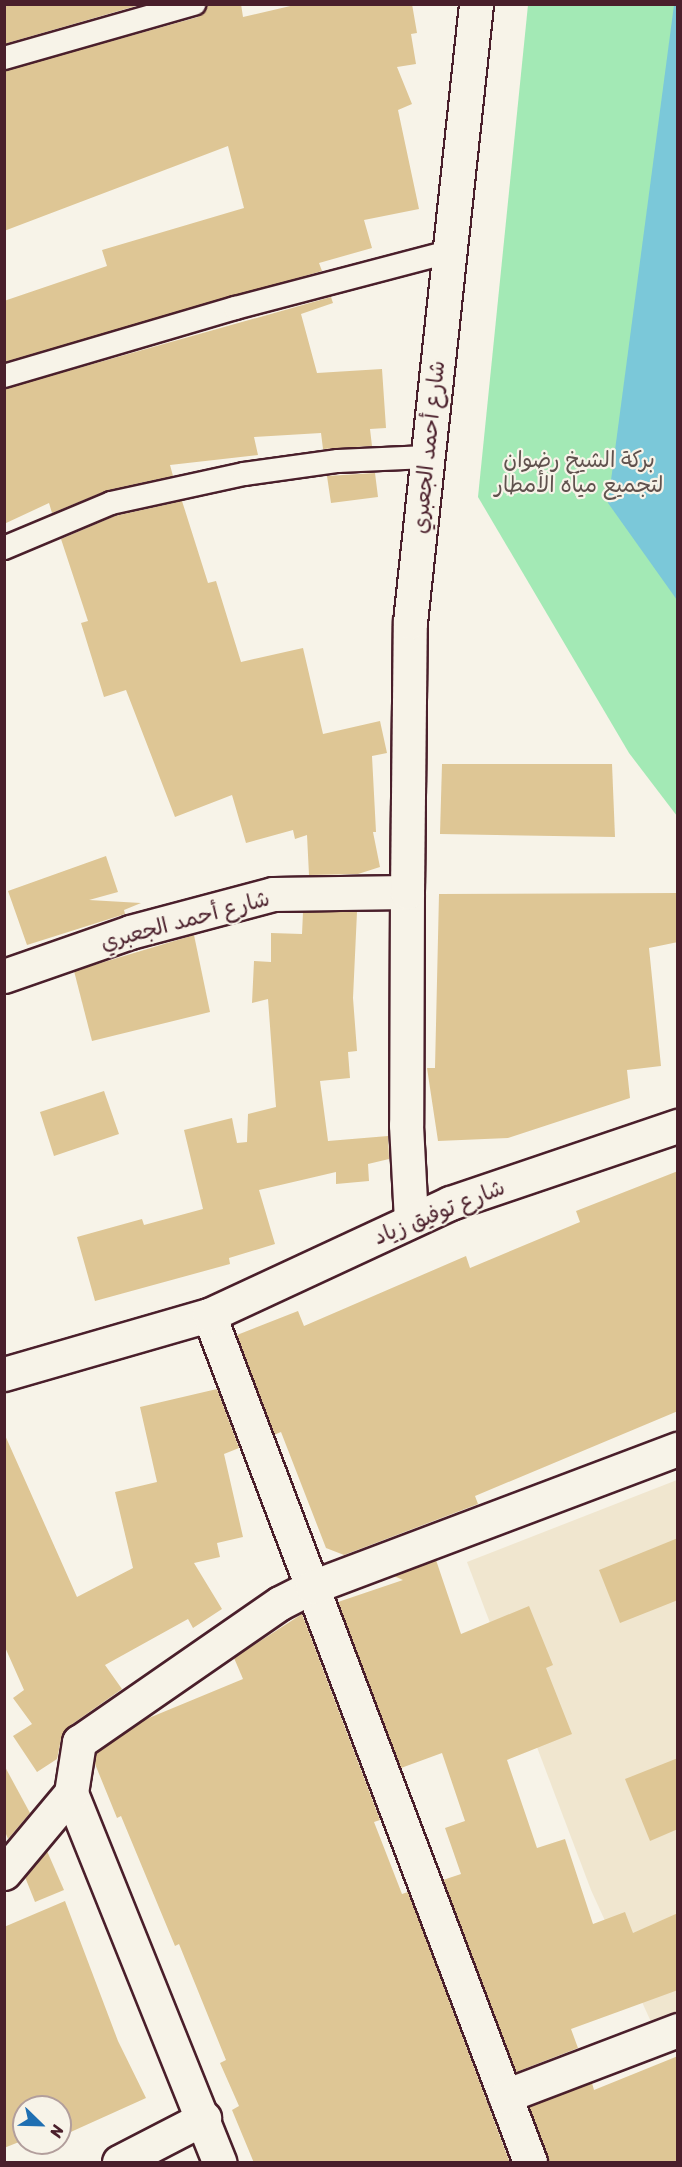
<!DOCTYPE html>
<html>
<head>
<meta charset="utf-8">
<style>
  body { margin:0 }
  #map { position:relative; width:682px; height:2167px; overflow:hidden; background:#f7f3e8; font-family:Sriracha,"Playpen Sans Arabic",sans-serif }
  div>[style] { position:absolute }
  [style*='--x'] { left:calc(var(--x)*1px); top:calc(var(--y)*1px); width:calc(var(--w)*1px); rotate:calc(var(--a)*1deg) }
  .built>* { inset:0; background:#f0e6cf }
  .green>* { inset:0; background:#a3e9b5 }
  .water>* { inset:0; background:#7bc8d9 }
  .building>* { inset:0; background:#dec695 }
  .roads { filter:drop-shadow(2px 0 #4a1f2b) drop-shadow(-2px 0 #4a1f2b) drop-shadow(0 2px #4a1f2b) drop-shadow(0 -2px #4a1f2b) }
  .lane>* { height:22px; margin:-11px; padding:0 11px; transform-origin:11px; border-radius:11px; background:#f7f3e8 }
  .street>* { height:33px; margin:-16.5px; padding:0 16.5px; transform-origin:16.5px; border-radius:16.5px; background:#f7f3e8 }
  span { translate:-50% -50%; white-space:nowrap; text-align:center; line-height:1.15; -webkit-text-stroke:4.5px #f7f3e8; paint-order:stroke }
  .street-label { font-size:22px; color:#4a1f2b }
  .park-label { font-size:22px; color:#60524e }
  .frame { position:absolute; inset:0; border:6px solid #4a1f2b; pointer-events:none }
  .north { position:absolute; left:12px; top:2095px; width:60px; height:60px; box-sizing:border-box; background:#f7f3e8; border:2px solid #b29e9c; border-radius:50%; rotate:113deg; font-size:16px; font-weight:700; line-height:24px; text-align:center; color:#4a1f2b }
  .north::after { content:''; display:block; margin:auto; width:21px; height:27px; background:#1f6fb2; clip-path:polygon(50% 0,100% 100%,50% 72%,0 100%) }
</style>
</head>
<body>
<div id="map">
  <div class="built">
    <i style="clip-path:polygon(677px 1480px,677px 2013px,652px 2024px,591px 1890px,467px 1562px)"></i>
  </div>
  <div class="green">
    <i style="clip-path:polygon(528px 5px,677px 5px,677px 816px,629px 753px,478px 497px)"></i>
  </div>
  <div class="water">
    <i style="clip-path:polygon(674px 5px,678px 5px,677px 600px,608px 503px)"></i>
  </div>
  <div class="building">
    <i style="clip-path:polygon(4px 4px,143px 4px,4px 44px)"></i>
    <i style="clip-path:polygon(207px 4px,241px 4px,243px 17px,299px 4px,412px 4px,417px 33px,411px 34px,416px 64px,397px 67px,412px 104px,398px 110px,419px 209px,364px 220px,372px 248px,319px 263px,322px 271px,4px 362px,4px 301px,107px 266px,102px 250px,244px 208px,228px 146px,4px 231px,4px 71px,198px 17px)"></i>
    <i style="clip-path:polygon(331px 297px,333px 303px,301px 314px,317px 373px,382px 369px,386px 428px,370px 429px,372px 446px,323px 449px,321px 433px,254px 437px,258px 455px,170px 465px,173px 476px,108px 490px,52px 513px,49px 503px,4px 524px,4px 389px)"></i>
    <i style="clip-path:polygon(375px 473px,378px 497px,331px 503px,327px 476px)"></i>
    <i style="clip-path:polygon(182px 501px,208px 583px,216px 581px,241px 662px,303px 648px,323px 734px,380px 721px,387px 753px,372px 756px,376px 832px,373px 832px,380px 867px,358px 874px,309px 875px,307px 835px,295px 839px,293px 830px,246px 843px,232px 795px,175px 817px,126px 690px,104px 697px,81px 623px,88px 621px,61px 539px,115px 516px)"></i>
    <i style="clip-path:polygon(442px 764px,612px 764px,615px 837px,440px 834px)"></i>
    <i style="clip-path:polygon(106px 856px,118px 892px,89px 900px,141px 903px,124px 910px,125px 914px,27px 945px,8px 891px)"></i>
    <i style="clip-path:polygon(678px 893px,678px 942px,649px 948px,661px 1066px,627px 1070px,630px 1098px,508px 1138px,438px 1141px,427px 1068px,435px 1068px,439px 894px)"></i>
    <i style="clip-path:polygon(303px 912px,357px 912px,353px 998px,357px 1051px,348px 1052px,350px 1078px,320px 1081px,328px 1141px,388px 1136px,389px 1159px,368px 1164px,369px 1181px,336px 1184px,336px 1172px,259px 1190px,275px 1244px,229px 1258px,230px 1264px,95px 1301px,77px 1237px,142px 1219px,144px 1225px,203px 1209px,184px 1130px,232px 1118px,237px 1143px,247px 1142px,248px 1114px,276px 1107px,268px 999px,252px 1003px,254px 961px,271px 962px,271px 933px,302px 934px)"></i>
    <i style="clip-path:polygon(194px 935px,210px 1012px,92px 1041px,74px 971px)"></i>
    <i style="clip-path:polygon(104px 1091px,119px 1134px,54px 1156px,40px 1112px)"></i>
    <i style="clip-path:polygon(678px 1171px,678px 1411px,475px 1496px,478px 1504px,344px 1555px,326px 1548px,281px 1432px,274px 1435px,237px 1335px,298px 1311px,304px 1326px,466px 1256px,470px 1268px,580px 1222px,576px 1211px)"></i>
    <i style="clip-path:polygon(217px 1389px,239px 1448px,224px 1454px,243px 1537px,217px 1543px,220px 1557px,194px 1563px,222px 1609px,193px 1628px,188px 1619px,105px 1665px,122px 1689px,68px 1727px,61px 1739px,57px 1759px,37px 1772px,13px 1736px,32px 1724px,13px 1698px,24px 1690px,4px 1645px,4px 1433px,77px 1597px,133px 1568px,115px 1492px,157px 1482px,140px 1407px)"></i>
    <i style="clip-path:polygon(678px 1538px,678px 1600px,620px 1623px,599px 1570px)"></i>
    <i style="clip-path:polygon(436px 1560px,461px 1634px,529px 1606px,553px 1665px,546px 1668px,572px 1734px,507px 1760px,537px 1848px,565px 1839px,593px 1924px,625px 1912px,633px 1933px,678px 1913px,678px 1990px,571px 2029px,578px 2048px,516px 2072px,443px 1880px,461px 1874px,445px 1828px,465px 1821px,442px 1753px,401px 1768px,338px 1602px,403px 1580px,394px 1576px)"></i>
    <i style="clip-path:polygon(302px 1614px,380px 1820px,374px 1822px,402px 1894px,408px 1892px,510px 2163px,254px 2163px,232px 2110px,239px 2106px,220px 2063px,226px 2060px,179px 1944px,175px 1946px,121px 1816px,117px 1818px,95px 1764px,96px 1753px,144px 1720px,243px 1679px,234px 1658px)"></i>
    <i style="clip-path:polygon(678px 1758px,678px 1829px,650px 1841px,625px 1779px)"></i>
    <i style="clip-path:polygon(4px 1765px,30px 1813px,8px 1839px,4px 1829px)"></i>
    <i style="clip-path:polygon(47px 1851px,64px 1890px,35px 1902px,25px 1877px)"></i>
    <i style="clip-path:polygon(65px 1901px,118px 2041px,146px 2098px,64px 2135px,60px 2107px,24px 2107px,24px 2140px,4px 2148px,4px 1927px)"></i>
    <i style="clip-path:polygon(678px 2056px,678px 2163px,548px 2163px,529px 2107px,592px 2083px,594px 2090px)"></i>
  </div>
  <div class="roads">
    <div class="lane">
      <i style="--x:4;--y:58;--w:198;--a:-15.9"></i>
      <i style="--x:4;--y:376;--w:241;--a:-16.4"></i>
      <i style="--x:235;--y:308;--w:220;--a:-14.7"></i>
      <i style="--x:4;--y:548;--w:116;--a:-22.8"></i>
      <i style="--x:111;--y:503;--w:136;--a:-12.3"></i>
      <i style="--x:244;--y:474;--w:95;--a:-7.9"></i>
      <i style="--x:338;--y:461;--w:89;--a:-2.6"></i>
    </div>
    <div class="street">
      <i style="--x:407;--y:892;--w:233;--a:90.2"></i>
      <i style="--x:406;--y:1125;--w:95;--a:87"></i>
      <i style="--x:4;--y:976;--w:133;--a:-19.2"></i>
      <i style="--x:130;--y:932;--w:148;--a:-14.9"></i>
      <i style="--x:273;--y:894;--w:134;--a:-0.9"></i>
      <i style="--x:407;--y:892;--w:270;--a:-89.4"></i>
      <i style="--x:410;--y:622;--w:622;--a:-83.9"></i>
      <i style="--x:209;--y:1315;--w:906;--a:69.24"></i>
      <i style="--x:4;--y:1374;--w:213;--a:-16.1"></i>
      <i style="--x:209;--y:1315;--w:266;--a:-24.9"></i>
      <i style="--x:450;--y:1203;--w:241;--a:-18.7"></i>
      <i style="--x:71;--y:1793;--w:398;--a:68.1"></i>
      <i style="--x:4;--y:1873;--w:104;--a:-50.1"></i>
      <i style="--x:71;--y:1793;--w:52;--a:-81.1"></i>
      <i style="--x:79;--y:1742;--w:244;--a:-34.7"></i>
      <i style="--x:280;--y:1603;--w:36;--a:-27"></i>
      <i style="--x:312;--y:1587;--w:391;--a:-20.7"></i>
      <i style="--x:505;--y:2096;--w:185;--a:-20.9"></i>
      <i style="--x:119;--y:2162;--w:96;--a:-27.4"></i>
    </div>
  </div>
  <div class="street-label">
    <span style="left:428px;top:447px;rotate:-84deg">شارع أحمد الجعبري</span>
    <span style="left:185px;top:920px;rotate:-15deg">شارع أحمد الجعبري</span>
    <span style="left:439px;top:1212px;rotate:-22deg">شارع توفيق زياد</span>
  </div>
  <div class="park-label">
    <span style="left:579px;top:472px">بركة الشيخ رضوان<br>لتجميع مياه الأمطار</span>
  </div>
  <div class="frame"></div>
  <div class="north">N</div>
</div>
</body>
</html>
